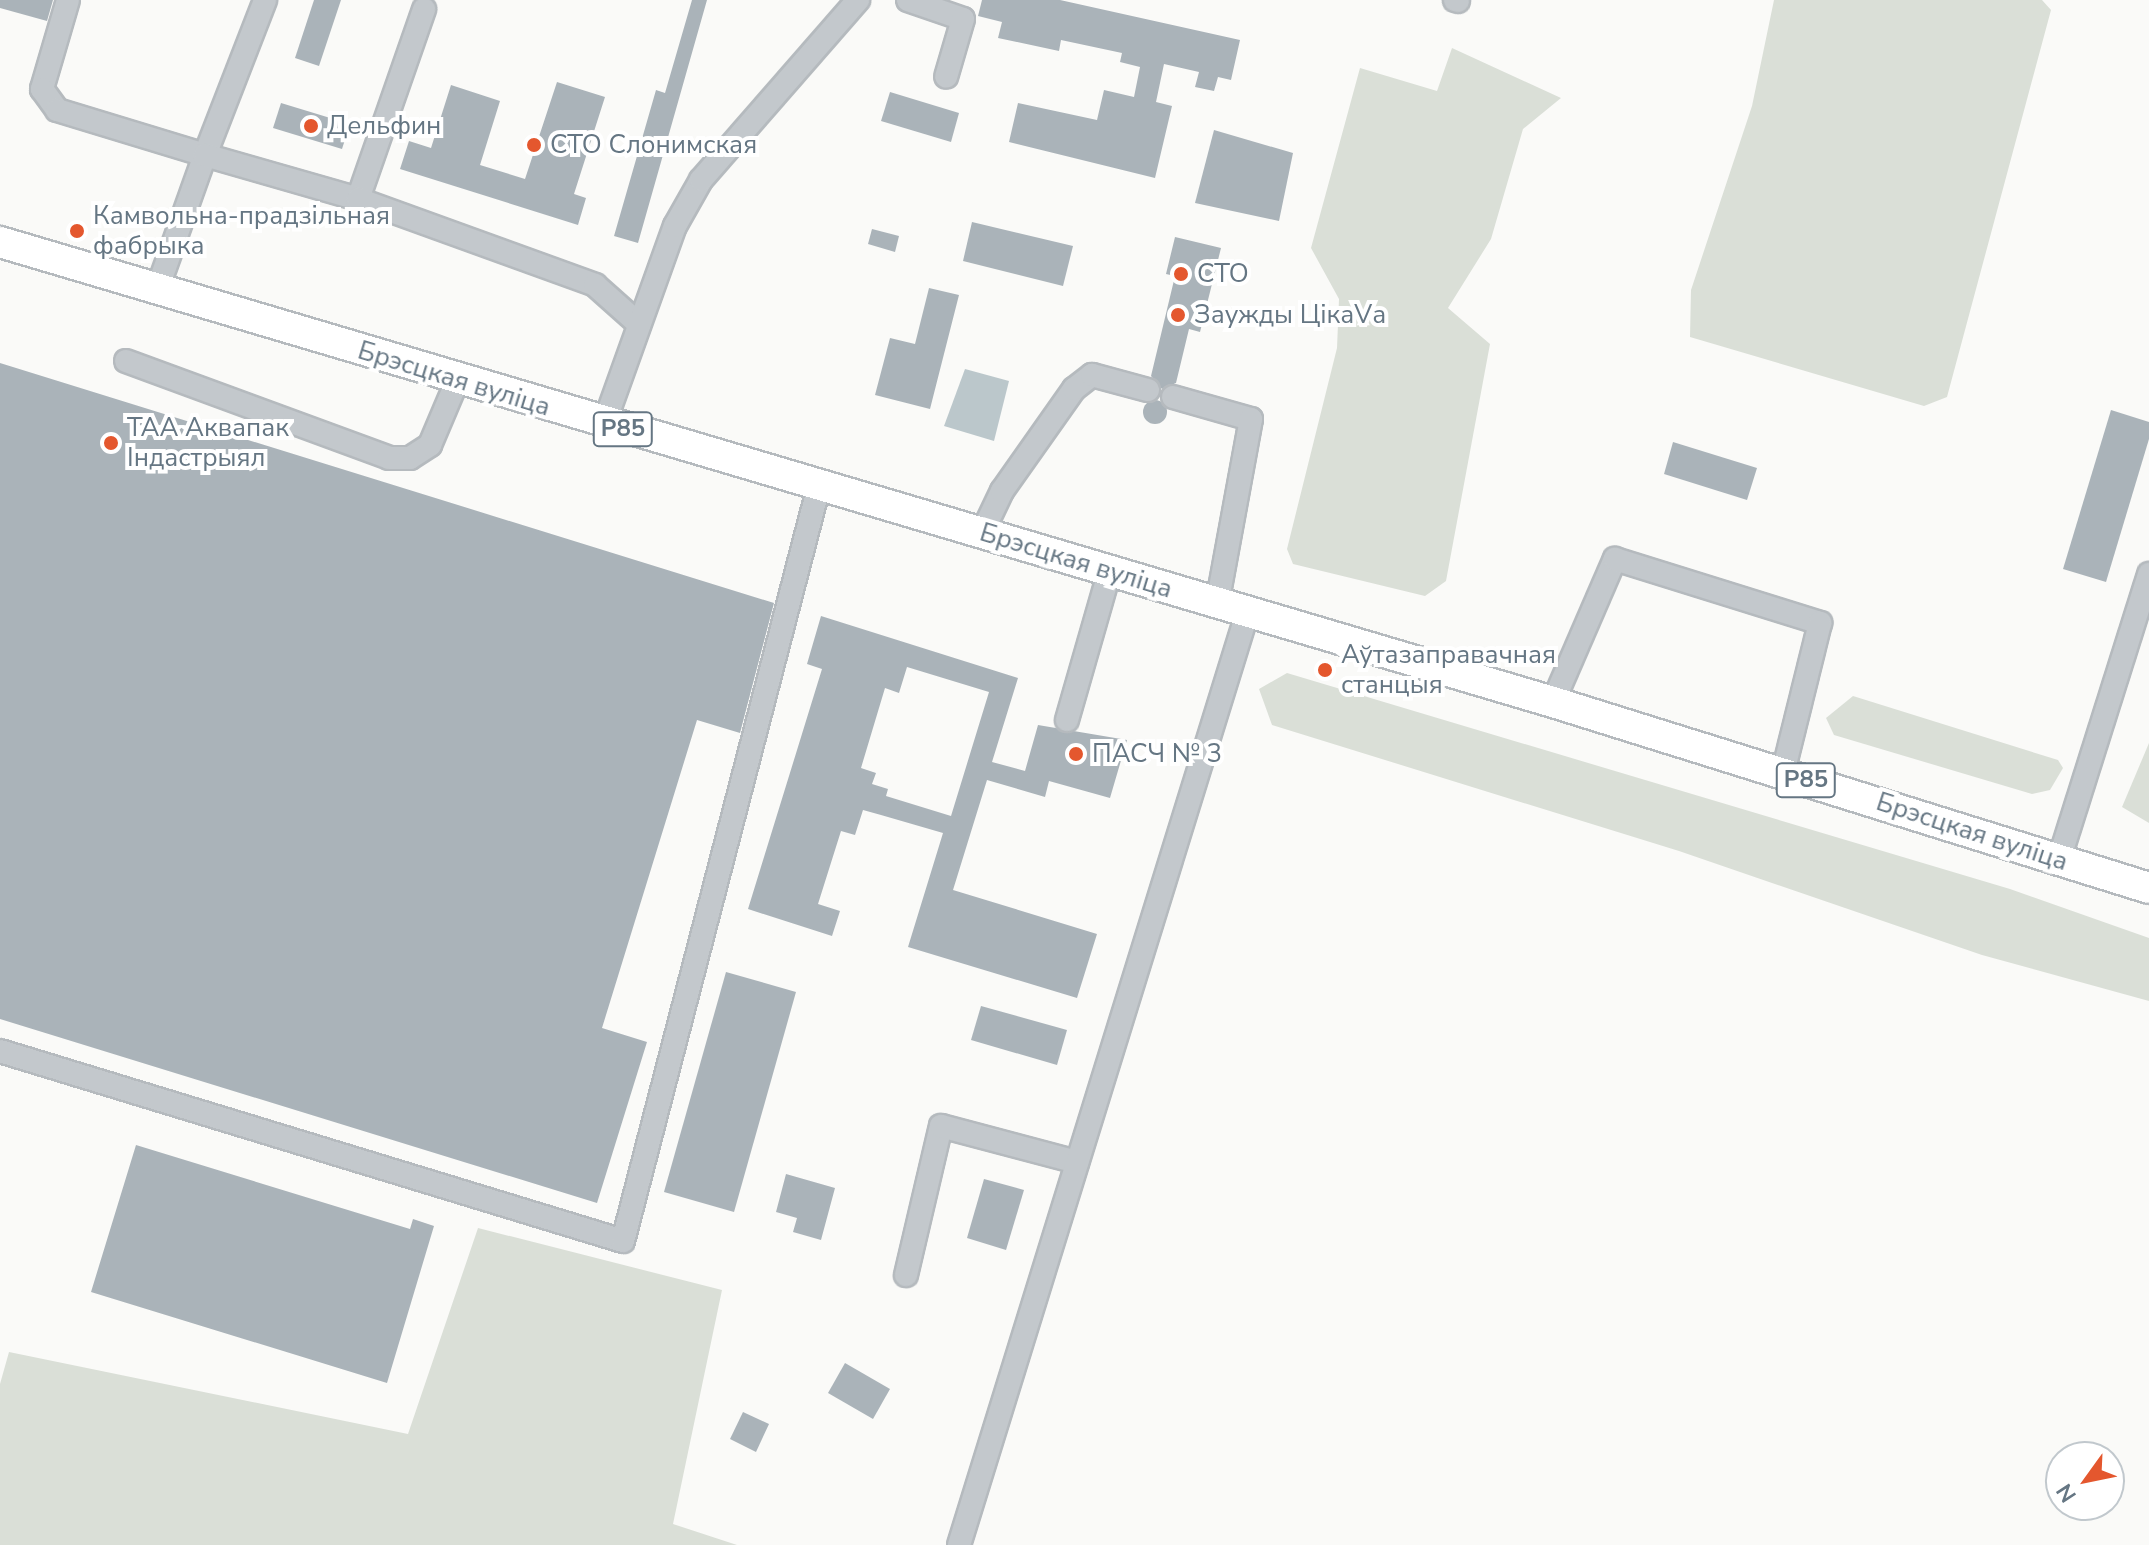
<!DOCTYPE html>
<html>
<head>
<meta charset="utf-8">
<style>
  body { margin:0 }
  #map { position:relative; width:2149px; height:1545px; overflow:hidden; background:#fafaf8; font-family:"Nunito Sans",sans-serif }
  div>[style] { position:absolute }
  [style*='--x'] { left:calc(var(--x)*1px); top:calc(var(--y)*1px); width:calc(var(--w)*1px); rotate:calc(var(--a)*1deg) }
  .green>* { inset:0; background:#dadfd7 }
  .water>* { inset:0; background:#bbc7cb }
  .building>* { inset:0; background:#aab3b9 }
  .round { border-radius:50% }
  .roads { filter:drop-shadow(2px 0 #b5babe) drop-shadow(-2px 0 #b5babe) drop-shadow(0 2px #b5babe) drop-shadow(0 -2px #b5babe) }
  .minor>* { height:22px; margin:-11px; padding:0 11px; transform-origin:11px; border-radius:11px; background:#c3c8cc }
  .major>* { height:30px; margin:-15px; padding:0 15px; transform-origin:15px; border-radius:15px; background:#fff }
  .dots>* { width:22px; height:22px; translate:-50% -50%; box-sizing:border-box; border:4px solid #fff; border-radius:50% }
  span { translate:-50% -50%; white-space:nowrap; text-align:center; line-height:1.15; -webkit-text-stroke:8px #fff; paint-order:stroke }
  .shield-label span { padding:2px 6px; background:#fff; border:2px solid; border-radius:6px; -webkit-text-stroke-width:0 }
  .shield-label { font-size:24px; color:#657683; font-weight:700 }
  .poi-label { font-size:26px; color:#657683 }
  .left { translate:0 -50%; text-align:left }
  .street-label { font-size:26px; color:#657683 }
  .north { position:absolute; left:2045px; top:1441px; width:80px; height:80px; box-sizing:border-box; background:#fff; border:2px solid #c1c8cd; border-radius:50%; rotate:237deg; font-size:22px; font-weight:700; line-height:32px; text-align:center; color:#657683 }
  .north::after { content:''; display:block; margin:auto; width:28px; height:36px; background:#e4572e; clip-path:polygon(50% 0,100% 100%,50% 72%,0 100%) }
</style>
</head>
<body>
<div id="map">
  <div class="green">
    <i style="clip-path:polygon(1774px 0,2042px 0,2051px 10px,1947px 397px,1924px 406px,1690px 337px,1691px 290px,1752px 106px)"></i>
    <i style="clip-path:polygon(1452px 48px,1561px 98px,1523px 129px,1491px 239px,1448px 308px,1490px 344px,1446px 581px,1425px 596px,1293px 564px,1287px 549px,1337px 348px,1339px 299px,1311px 248px,1360px 68px,1437px 91px)"></i>
    <i style="clip-path:polygon(1287px 673px,2010px 889px,2149px 938px,2149px 1001px,1982px 955px,1679px 851px,1272px 725px,1259px 689px)"></i>
    <i style="clip-path:polygon(1853px 696px,2058px 760px,2063px 768px,2050px 790px,2032px 794px,1834px 735px,1826px 718px)"></i>
    <i style="clip-path:polygon(2149px 743px,2149px 823px,2122px 807px)"></i>
    <i style="clip-path:polygon(478px 1228px,722px 1290px,673px 1524px,737px 1545px,0 1545px,0 1384px,9px 1352px,408px 1434px)"></i>
  </div>
  <div class="water">
    <i style="clip-path:polygon(965px 369px,1009px 381px,994px 441px,944px 426px)"></i>
  </div>
  <div class="building">
    <i style="clip-path:polygon(0 0,53px 0,47px 21px,0 8px)"></i>
    <i style="clip-path:polygon(314px 0,341px 0,319px 66px,295px 58px)"></i>
    <i style="clip-path:polygon(692px 0,707px 0,638px 243px,614px 236px,656px 90px,665px 93px)"></i>
    <i style="clip-path:polygon(982px 0,1060px 0,1240px 40px,1231px 80px,1218px 77px,1214px 91px,1195px 87px,1199px 72px,1164px 64px,1156px 102px,1172px 106px,1155px 178px,1009px 142px,1018px 103px,1097px 120px,1104px 90px,1134px 97px,1140px 67px,1120px 62px,1122px 53px,1061px 40px,1059px 51px,998px 38px,1002px 22px,978px 16px)"></i>
    <i style="clip-path:polygon(557px 82px,605px 97px,574px 194px,586px 198px,578px 225px,400px 169px,409px 141px,431px 148px,451px 85px,500px 101px,480px 165px,525px 179px)"></i>
    <i style="clip-path:polygon(890px 92px,959px 113px,951px 142px,881px 121px)"></i>
    <i style="clip-path:polygon(281px 103px,350px 124px,342px 149px,273px 128px)"></i>
    <i style="clip-path:polygon(1214px 130px,1293px 153px,1279px 221px,1195px 203px)"></i>
    <i style="clip-path:polygon(972px 222px,1073px 246px,1063px 286px,963px 261px)"></i>
    <i style="clip-path:polygon(872px 229px,899px 236px,895px 252px,868px 244px)"></i>
    <i style="clip-path:polygon(1175px 237px,1221px 248px,1200px 332px,1189px 329px,1176px 383px,1162px 389px,1151px 376px,1175px 276px,1166px 274px)"></i>
    <i style="clip-path:polygon(929px 288px,959px 295px,930px 409px,875px 395px,890px 338px,915px 344px)"></i>
    <i style="clip-path:polygon(0 363px,774px 603px,740px 733px,697px 720px,602px 1028px,647px 1042px,597px 1203px,0 1019px)"></i>
    <i class="round" style="left:1143px;top:400px;width:24px;height:24px"></i>
    <i style="clip-path:polygon(2111px 410px,2149px 422px,2149px 439px,2106px 582px,2063px 569px)"></i>
    <i style="clip-path:polygon(1673px 442px,1757px 468px,1747px 500px,1664px 474px)"></i>
    <i style="clip-path:polygon(evenodd,821px 616px,1018px 678px,992px 762px,1025px 771px,1038px 725px,1127px 740px,1110px 798px,1049px 781px,1045px 797px,987px 780px,953px 890px,1097px 934px,1077px 998px,908px 947px,943px 833px,881px 815px,863px 810px,855px 835px,841px 831px,818px 904px,840px 911px,832px 936px,748px 909px,822px 669px,807px 664px,821px 616px,907px 667px,989px 692px,951px 816px,886px 796px,888px 789px,872px 784px,876px 773px,861px 768px,885px 688px,899px 693px,907px 667px)"></i>
    <i style="clip-path:polygon(726px 972px,796px 992px,734px 1212px,664px 1192px)"></i>
    <i style="clip-path:polygon(981px 1006px,1067px 1030px,1057px 1065px,971px 1040px)"></i>
    <i style="clip-path:polygon(136px 1145px,410px 1229px,413px 1219px,434px 1226px,387px 1383px,91px 1292px)"></i>
    <i style="clip-path:polygon(786px 1174px,835px 1188px,821px 1240px,793px 1232px,797px 1218px,776px 1212px)"></i>
    <i style="clip-path:polygon(984px 1179px,1024px 1190px,1006px 1250px,967px 1238px)"></i>
    <i style="clip-path:polygon(845px 1363px,890px 1389px,873px 1419px,828px 1393px)"></i>
    <i style="clip-path:polygon(743px 1412px,769px 1424px,756px 1452px,730px 1439px)"></i>
  </div>
  <div class="roads">
    <div class="minor">
      <i style="--x:68;--y:0;--w:93;--a:106.3"></i>
      <i style="--x:42;--y:89;--w:26;--a:54"></i>
      <i style="--x:57;--y:110;--w:155;--a:16.9"></i>
      <i style="--x:205;--y:155;--w:166;--a:-68.8"></i>
      <i style="--x:908;--y:0;--w:58;--a:19.1"></i>
      <i style="--x:963;--y:19;--w:60;--a:106.3"></i>
      <i style="--x:1455;--y:0;--w:3;--a:18"></i>
      <i style="--x:358;--y:199;--w:201;--a:-70.8"></i>
      <i style="--x:158;--y:287;--w:140;--a:-70.4"></i>
      <i style="--x:205;--y:155;--w:159;--a:16"></i>
      <i style="--x:358;--y:199;--w:252;--a:19.9"></i>
      <i style="--x:595;--y:285;--w:59;--a:41.6"></i>
      <i style="--x:126;--y:361;--w:280;--a:20.2"></i>
      <i style="--x:389;--y:458;--w:21;--a:0"></i>
      <i style="--x:410;--y:458;--w:24;--a:-33"></i>
      <i style="--x:430;--y:445;--w:69;--a:-67.1"></i>
      <i style="--x:1173;--y:397;--w:81;--a:15.8"></i>
      <i style="--x:1251;--y:419;--w:188;--a:100.4"></i>
      <i style="--x:604;--y:424;--w:210;--a:-70.3"></i>
      <i style="--x:675;--y:226;--w:53;--a:-60.5"></i>
      <i style="--x:701;--y:180;--w:239;--a:-48.9"></i>
      <i style="--x:982;--y:533;--w:47;--a:-64.5"></i>
      <i style="--x:1002;--y:491;--w:125;--a:-54.8"></i>
      <i style="--x:1074;--y:389;--w:23;--a:-38"></i>
      <i style="--x:1092;--y:375;--w:58;--a:15"></i>
      <i style="--x:1553;--y:702;--w:156;--a:-66.6"></i>
      <i style="--x:1615;--y:559;--w:215;--a:17.3"></i>
      <i style="--x:1820;--y:623;--w:154;--a:103.9"></i>
      <i style="--x:1067;--y:720;--w:156;--a:-74"></i>
      <i style="--x:2059;--y:860;--w:300;--a:-72.5"></i>
      <i style="--x:0;--y:1051;--w:651;--a:16.96"></i>
      <i style="--x:623;--y:1241;--w:780;--a:-75.45"></i>
      <i style="--x:906;--y:1275;--w:153;--a:-76.8"></i>
      <i style="--x:941;--y:1126;--w:141;--a:14.8"></i>
      <i style="--x:959;--y:1545;--w:975;--a:-72.81"></i>
    </div>
    <div class="major">
      <i style="--x:0;--y:242;--w:1620;--a:16.5"></i>
      <i style="--x:1553;--y:702;--w:624;--a:17.33"></i>
    </div>
  </div>
  <div class="dots">
    <i style="left:311px;top:126px;background:#e4572e"></i>
    <i style="left:534px;top:145px;background:#e4572e"></i>
    <i style="left:77px;top:231px;background:#e4572e"></i>
    <i style="left:1181px;top:274px;background:#e4572e"></i>
    <i style="left:1178px;top:315px;background:#e4572e"></i>
    <i style="left:111px;top:443px;background:#e4572e"></i>
    <i style="left:1325px;top:670px;background:#e4572e"></i>
    <i style="left:1076px;top:754px;background:#e4572e"></i>
  </div>
  <div class="shield-label">
    <span style="left:623px;top:429px">Р85</span>
    <span style="left:1806px;top:780px">Р85</span>
  </div>
  <div class="poi-label">
    <span class="left" style="left:327px;top:126px">Дельфин</span>
    <span class="left" style="left:550px;top:145px">СТО Слонимская</span>
    <span class="left" style="left:93px;top:231px">Камвольна-прадзільная<br>фабрыка</span>
    <span class="left" style="left:1197px;top:274px">СТО</span>
    <span class="left" style="left:1194px;top:315px">Заужды ЦікаVа</span>
    <span class="left" style="left:127px;top:443px">ТАА Аквапак<br>Індастрыял</span>
    <span class="left" style="left:1341px;top:670px">Аўтазаправачная<br>станцыя</span>
    <span class="left" style="left:1092px;top:754px">ПАСЧ № 3</span>
  </div>
  <div class="street-label">
    <span style="left:454px;top:379px;rotate:17deg">Брэсцкая вуліца</span>
    <span style="left:1076px;top:561px;rotate:17deg">Брэсцкая вуліца</span>
    <span style="left:1972px;top:832px;rotate:18deg">Брэсцкая вуліца</span>
  </div>
  <div class="north">N</div>
</div>
</body>
</html>
